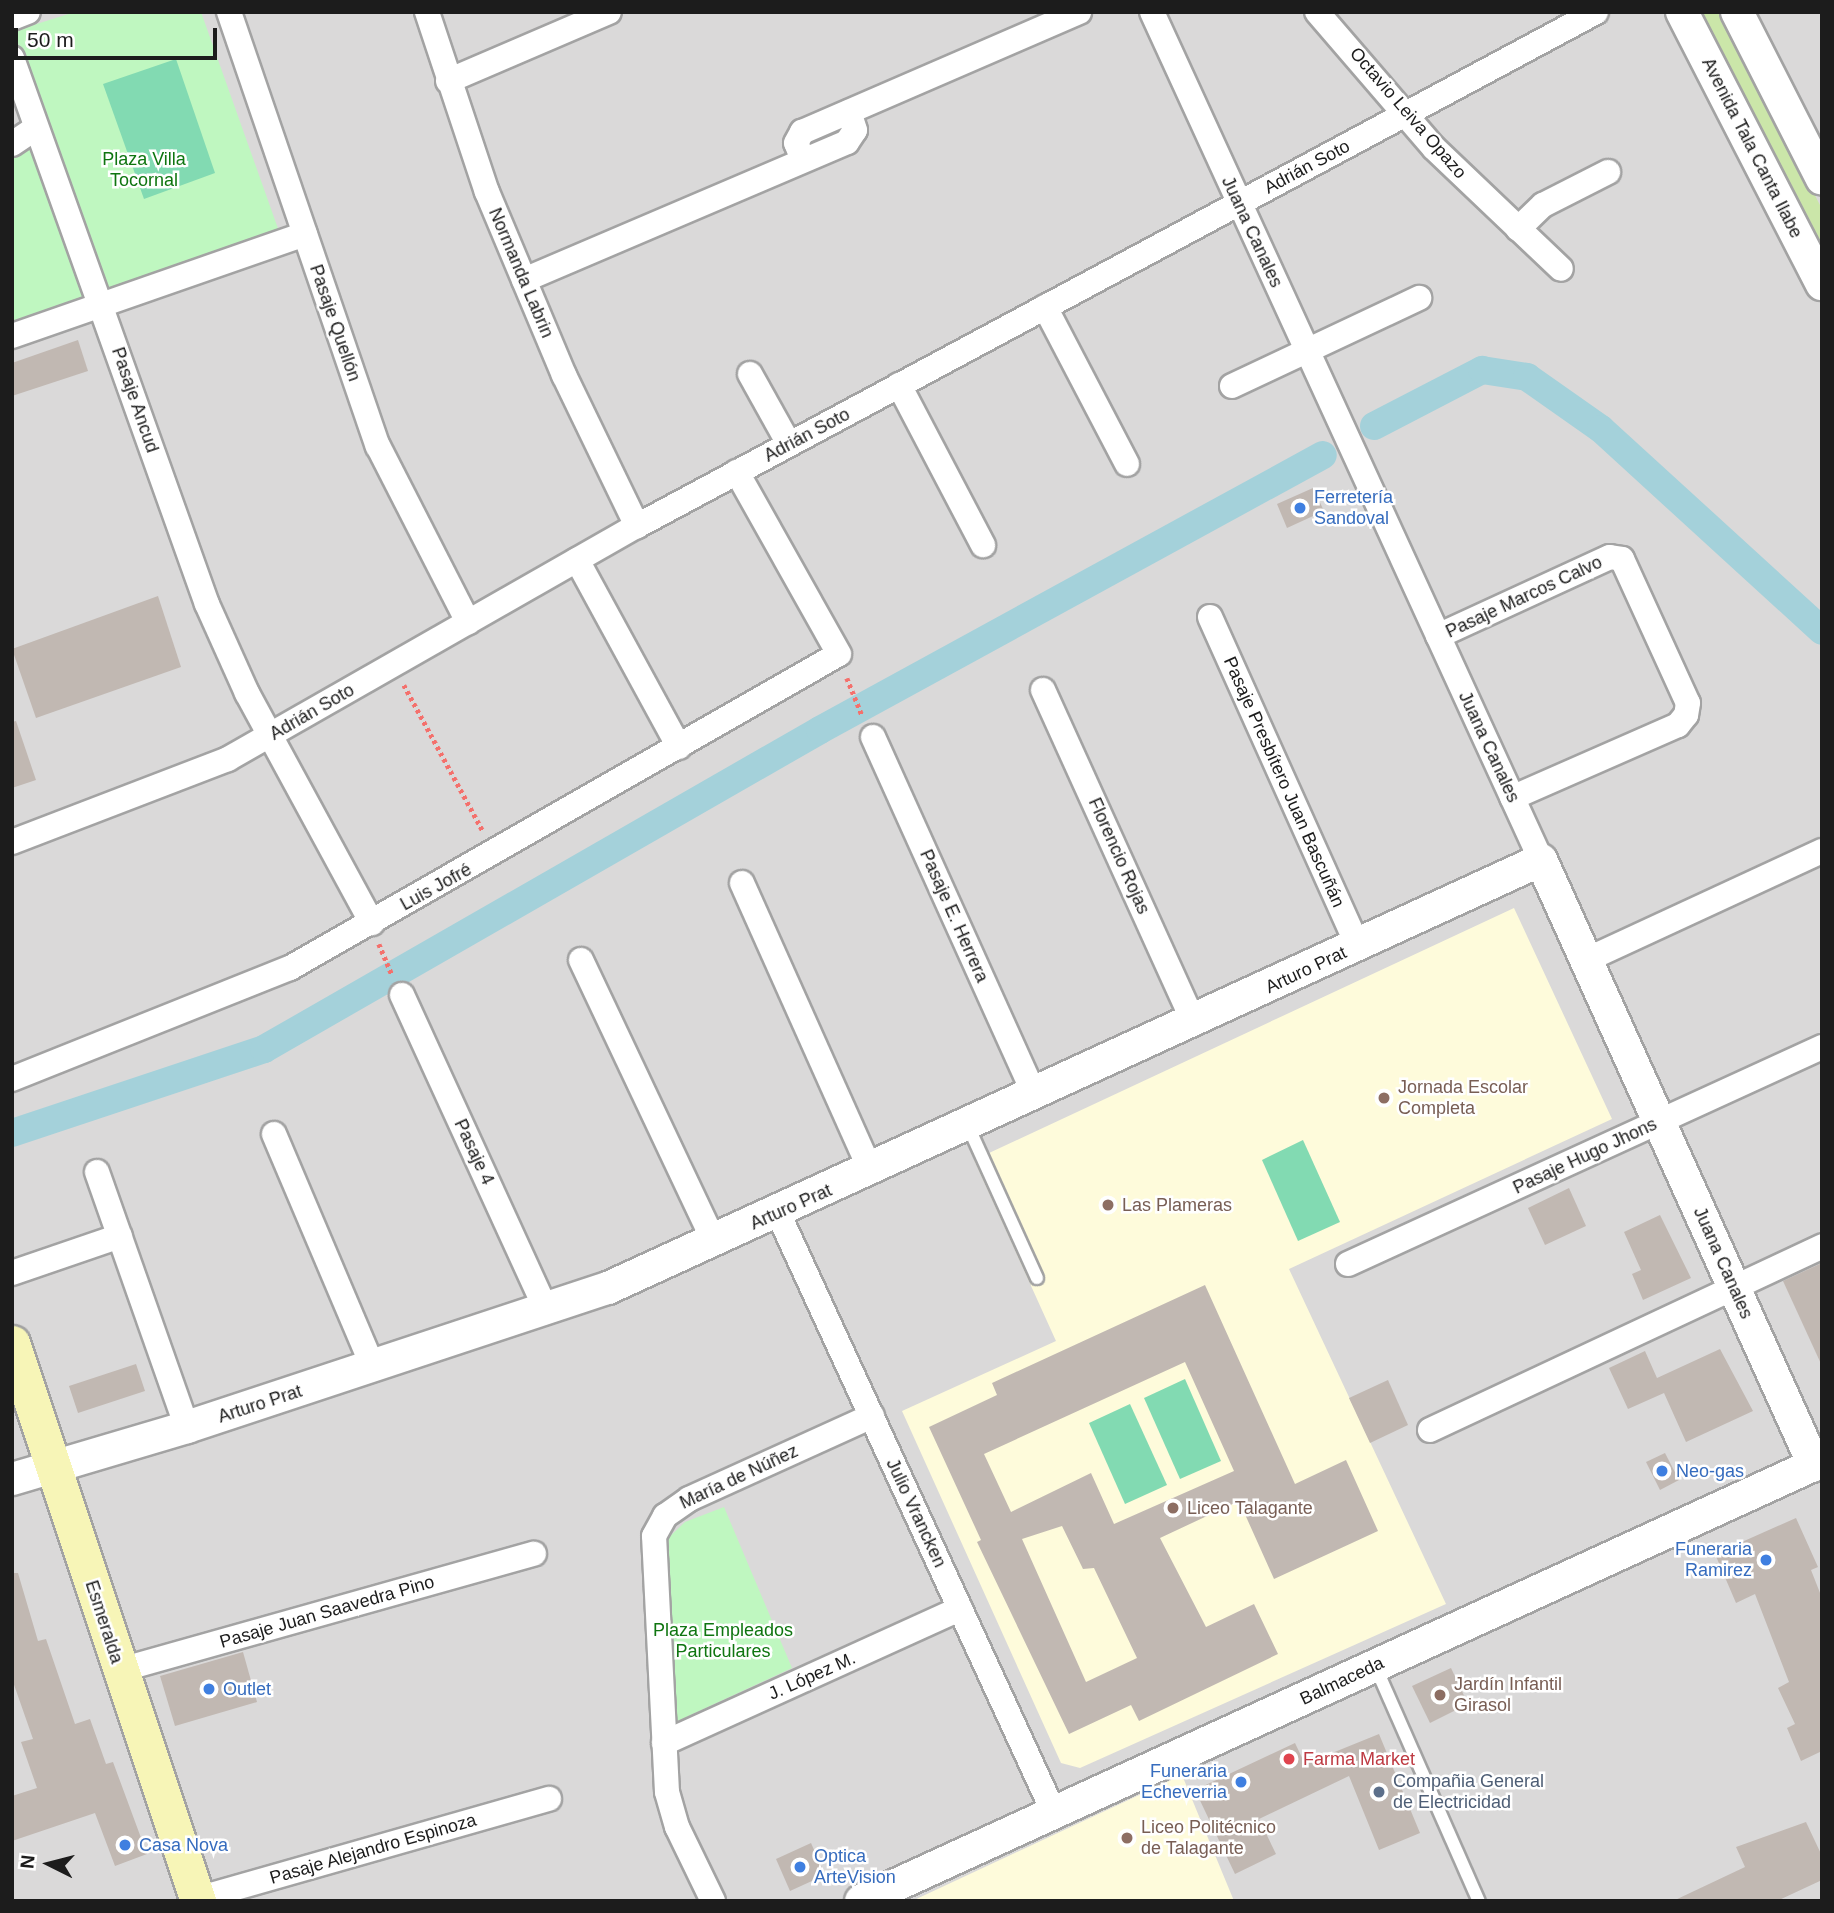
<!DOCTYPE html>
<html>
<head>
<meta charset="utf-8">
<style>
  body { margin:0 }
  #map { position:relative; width:1834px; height:1913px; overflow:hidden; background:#ede9e2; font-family:Arial,sans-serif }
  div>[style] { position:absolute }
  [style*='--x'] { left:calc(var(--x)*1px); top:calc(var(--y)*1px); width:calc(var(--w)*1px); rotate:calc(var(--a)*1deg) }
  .residential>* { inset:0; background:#dad9d9 }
  .education>* { inset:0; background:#fefbdb }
  .grass>* { inset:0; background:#cbe6a9 }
  .park>* { inset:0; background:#bff7c0 }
  .pitch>* { inset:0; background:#82dab2 }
  .canal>* { height:28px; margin:-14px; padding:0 14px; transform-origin:14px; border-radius:14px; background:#a4d1da }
  .building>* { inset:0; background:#c1b8b2 }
  .path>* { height:4.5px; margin-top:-2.25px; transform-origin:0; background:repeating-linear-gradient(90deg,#f4706c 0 3.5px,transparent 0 7px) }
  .roads { filter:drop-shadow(2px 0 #a3a3a3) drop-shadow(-2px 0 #a3a3a3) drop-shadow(0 2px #a3a3a3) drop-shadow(0 -2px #a3a3a3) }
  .service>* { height:12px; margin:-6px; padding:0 6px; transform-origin:6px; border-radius:6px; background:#fff }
  .minor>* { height:24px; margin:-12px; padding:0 12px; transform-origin:12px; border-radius:12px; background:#fff }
  .tertiary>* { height:32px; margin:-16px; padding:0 16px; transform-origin:16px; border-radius:16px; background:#fff }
  .secondary>* { height:35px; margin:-17.5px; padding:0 17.5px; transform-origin:17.5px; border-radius:17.5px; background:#f7f5b7 }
  .dots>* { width:19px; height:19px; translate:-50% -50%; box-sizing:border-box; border:4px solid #fff; border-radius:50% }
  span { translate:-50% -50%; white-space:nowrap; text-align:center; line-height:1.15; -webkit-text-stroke:5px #fff; paint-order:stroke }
  .street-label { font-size:18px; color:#1c1c1c }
  .park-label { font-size:18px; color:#0f7510 }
  .shop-label { font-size:18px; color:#366cbe }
  .left { translate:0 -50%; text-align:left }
  .right { translate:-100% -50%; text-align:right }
  .education-label { font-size:18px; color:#785e54 }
  .health-label { font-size:18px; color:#be3a42 }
  .service-label { font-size:18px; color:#4e5e75 }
  .frame { position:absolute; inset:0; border:14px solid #1c1c1c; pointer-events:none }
  .north { position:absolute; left:14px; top:1829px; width:70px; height:70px; -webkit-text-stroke:5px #fff; paint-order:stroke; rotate:276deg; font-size:19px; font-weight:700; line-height:28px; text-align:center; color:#1c1c1c }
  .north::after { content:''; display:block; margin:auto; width:24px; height:32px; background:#1c1c1c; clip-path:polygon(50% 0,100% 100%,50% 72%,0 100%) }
  .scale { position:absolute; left:14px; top:28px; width:203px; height:32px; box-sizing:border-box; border:4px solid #1c1c1c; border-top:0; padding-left:9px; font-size:21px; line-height:24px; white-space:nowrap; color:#1c1c1c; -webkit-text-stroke:5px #fff; paint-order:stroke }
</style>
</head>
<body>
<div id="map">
  <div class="residential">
    <i style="clip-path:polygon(12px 12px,1822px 12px,1822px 1901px,12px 1901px)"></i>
  </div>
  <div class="education">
    <i style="clip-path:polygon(1514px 908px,1612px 1119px,1289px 1269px,1446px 1604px,1080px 1768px,1061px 1763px,902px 1411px,1056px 1341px,974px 1160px)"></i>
    <i style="clip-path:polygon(1182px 1775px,1234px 1901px,912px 1901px)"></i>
  </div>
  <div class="grass">
    <i style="clip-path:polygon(1701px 12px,1720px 12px,1822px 209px,1822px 251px)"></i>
  </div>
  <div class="park">
    <i style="clip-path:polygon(75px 12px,201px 12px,281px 237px,12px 323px,12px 150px,46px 126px,14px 31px)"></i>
    <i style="clip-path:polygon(724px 1507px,792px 1668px,671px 1724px,666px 1540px,685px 1522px)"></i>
  </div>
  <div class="pitch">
    <i style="clip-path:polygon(176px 59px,215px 173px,144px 199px,103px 84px)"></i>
    <i style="clip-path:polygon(1303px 1140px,1340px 1222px,1298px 1241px,1262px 1160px)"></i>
    <i style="clip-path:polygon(1185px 1379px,1221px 1461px,1180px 1479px,1144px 1398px)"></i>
    <i style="clip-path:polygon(1130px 1404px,1167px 1485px,1125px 1504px,1089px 1423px)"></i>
  </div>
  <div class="canal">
    <i style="--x:1374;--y:426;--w:122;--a:-27.4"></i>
    <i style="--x:1482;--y:370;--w:46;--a:8.8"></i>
    <i style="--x:1527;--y:377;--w:90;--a:35.1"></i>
    <i style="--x:1601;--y:429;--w:299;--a:42.4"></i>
    <i style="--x:12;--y:1133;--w:266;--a:-18.4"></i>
    <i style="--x:264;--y:1049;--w:641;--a:-29.84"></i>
    <i style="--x:820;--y:730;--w:573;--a:-28.67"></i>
  </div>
  <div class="building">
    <i style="clip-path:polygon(78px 340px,88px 371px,12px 396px,12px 363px)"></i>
    <i style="clip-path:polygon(1313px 488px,1324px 511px,1287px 528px,1277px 504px)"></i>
    <i style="clip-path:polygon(158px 596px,181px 667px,36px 718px,12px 649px)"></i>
    <i style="clip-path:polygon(16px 721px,36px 780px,12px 788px,12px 722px)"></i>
    <i style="clip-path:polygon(1569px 1188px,1586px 1226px,1545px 1245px,1528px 1208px)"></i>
    <i style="clip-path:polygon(1660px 1215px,1691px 1278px,1643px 1300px,1632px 1274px,1641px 1270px,1624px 1232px)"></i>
    <i style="clip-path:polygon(1822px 1263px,1822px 1366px,1783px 1281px)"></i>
    <i style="clip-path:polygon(evenodd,1205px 1285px,1295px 1484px,1346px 1460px,1378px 1531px,1274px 1579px,1239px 1501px,1160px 1538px,1206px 1627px,1254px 1604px,1278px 1654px,1139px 1721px,1131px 1705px,1069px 1734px,977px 1542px,981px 1540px,929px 1427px,997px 1395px,992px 1383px,1205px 1285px,1185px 1362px,1234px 1471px,1114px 1524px,1091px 1473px,1011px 1512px,984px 1454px,1185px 1362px,1205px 1285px,1062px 1526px,1083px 1569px,1094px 1568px,1137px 1658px,1086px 1682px,1022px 1539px,1062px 1526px)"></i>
    <i style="clip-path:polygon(1720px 1349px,1753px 1411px,1686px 1442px,1664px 1393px,1628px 1409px,1609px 1368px,1645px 1351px,1657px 1378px)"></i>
    <i style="clip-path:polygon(136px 1364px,145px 1391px,78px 1413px,69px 1386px)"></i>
    <i style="clip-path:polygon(1388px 1380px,1408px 1425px,1370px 1443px,1349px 1398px)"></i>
    <i style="clip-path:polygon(1665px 1453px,1679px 1480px,1660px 1490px,1646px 1462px)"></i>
    <i style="clip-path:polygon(1796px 1518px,1818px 1567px,1811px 1570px,1822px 1598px,1822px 1751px,1801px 1761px,1787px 1728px,1795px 1724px,1778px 1688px,1789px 1682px,1755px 1594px,1736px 1603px,1715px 1554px)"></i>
    <i style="clip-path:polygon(12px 1573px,18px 1573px,38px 1641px,46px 1639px,75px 1724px,90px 1719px,106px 1764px,113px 1762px,147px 1854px,115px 1866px,95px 1813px,12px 1841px,12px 1796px,37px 1788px,21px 1742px,33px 1739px,12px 1679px)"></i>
    <i style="clip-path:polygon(243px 1652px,257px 1702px,175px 1726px,160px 1676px)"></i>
    <i style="clip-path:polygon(1451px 1668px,1468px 1704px,1430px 1723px,1412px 1686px)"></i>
    <i style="clip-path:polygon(1379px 1734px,1420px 1833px,1379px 1850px,1349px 1776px,1259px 1819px,1276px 1854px,1235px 1874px,1195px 1790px,1295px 1743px,1305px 1764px)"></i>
    <i style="clip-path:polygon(1806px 1822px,1822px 1856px,1822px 1880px,1777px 1901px,1673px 1901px,1745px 1867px,1736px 1847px)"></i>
    <i style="clip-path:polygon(811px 1843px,825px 1875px,790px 1891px,776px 1859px)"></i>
  </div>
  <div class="path">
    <i style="--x:847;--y:678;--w:40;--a:68"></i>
    <i style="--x:404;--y:685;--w:166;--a:61.6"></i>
    <i style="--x:379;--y:944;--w:33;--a:67"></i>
  </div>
  <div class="roads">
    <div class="service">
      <i style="--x:968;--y:1126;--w:167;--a:65.6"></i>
      <i style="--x:1376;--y:1668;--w:255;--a:66.2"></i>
    </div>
    <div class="minor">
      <i style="--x:229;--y:12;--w:459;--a:71.1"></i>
      <i style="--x:378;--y:446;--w:198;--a:62.9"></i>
      <i style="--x:427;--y:12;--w:190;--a:71.6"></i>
      <i style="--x:487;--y:192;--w:199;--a:67.2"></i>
      <i style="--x:564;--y:375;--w:168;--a:64.2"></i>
      <i style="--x:1152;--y:12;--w:933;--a:65.36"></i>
      <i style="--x:1317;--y:12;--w:179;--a:49.3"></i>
      <i style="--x:1434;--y:148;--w:175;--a:43.6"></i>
      <i style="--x:12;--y:18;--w:17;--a:-21"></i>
      <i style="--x:12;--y:58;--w:580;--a:70.35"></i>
      <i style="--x:207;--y:604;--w:98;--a:65.8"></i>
      <i style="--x:247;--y:693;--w:262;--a:61.5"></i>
      <i style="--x:448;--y:81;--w:175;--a:-23.2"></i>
      <i style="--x:12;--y:144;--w:29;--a:-34"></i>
      <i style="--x:803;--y:160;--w:18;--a:-112"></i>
      <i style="--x:796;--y:143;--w:13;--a:-61"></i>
      <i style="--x:802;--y:132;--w:302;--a:-23.4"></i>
      <i style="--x:1518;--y:229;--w:35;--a:-44"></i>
      <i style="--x:1543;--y:205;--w:73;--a:-26.9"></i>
      <i style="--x:524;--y:280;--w:351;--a:-23.1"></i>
      <i style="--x:847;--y:142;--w:14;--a:-56"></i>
      <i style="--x:855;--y:130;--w:19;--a:-108"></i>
      <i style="--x:1045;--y:307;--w:177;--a:62.4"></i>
      <i style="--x:12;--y:336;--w:310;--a:-19.2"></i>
      <i style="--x:750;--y:374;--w:80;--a:60.9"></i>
      <i style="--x:899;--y:385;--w:181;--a:62.3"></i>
      <i style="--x:1232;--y:386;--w:207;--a:-25.2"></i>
      <i style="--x:577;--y:560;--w:213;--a:61.4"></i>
      <i style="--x:1210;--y:617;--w:361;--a:65.8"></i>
      <i style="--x:1438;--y:636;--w:189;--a:-24.7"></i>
      <i style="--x:1610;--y:557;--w:12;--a:9"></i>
      <i style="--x:1622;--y:559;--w:158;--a:65.4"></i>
      <i style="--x:1688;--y:703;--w:12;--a:99"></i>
      <i style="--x:1686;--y:715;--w:13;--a:129"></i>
      <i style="--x:1678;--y:725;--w:181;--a:156.3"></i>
      <i style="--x:1043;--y:690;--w:366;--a:65.6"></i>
      <i style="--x:873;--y:737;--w:393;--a:65.7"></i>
      <i style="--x:12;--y:842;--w:231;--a:-21"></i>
      <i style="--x:228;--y:759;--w:471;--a:-29.7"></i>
      <i style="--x:637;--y:526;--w:1088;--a:-28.19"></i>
      <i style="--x:742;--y:883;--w:316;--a:65.9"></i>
      <i style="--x:581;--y:960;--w:311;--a:64.7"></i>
      <i style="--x:1586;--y:960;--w:260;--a:-24.8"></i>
      <i style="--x:402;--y:995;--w:345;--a:65.4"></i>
      <i style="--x:12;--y:1079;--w:299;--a:-21.8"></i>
      <i style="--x:290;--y:968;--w:632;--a:-29.77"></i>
      <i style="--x:839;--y:654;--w:209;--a:-119.3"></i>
      <i style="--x:274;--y:1134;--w:253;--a:67"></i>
      <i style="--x:97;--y:1172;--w:270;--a:70.6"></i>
      <i style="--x:778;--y:1213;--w:660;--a:65.3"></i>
      <i style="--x:1348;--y:1264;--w:521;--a:-24.6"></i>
      <i style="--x:12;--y:1273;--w:114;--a:-18.9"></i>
      <i style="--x:1430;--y:1430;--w:433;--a:-25.1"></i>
      <i style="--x:120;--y:1670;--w:430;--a:-15.7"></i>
      <i style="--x:664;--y:1743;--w:325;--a:-24.4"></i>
      <i style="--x:197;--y:1899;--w:366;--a:-15.9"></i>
      <i style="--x:713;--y:1901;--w:82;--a:-115.9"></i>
      <i style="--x:677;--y:1827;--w:36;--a:-106"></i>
      <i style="--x:667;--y:1792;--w:256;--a:-92.9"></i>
      <i style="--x:654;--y:1536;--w:23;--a:-61"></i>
      <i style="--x:665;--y:1516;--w:29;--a:-35"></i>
      <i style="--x:689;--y:1499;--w:201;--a:-24.4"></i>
    </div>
    <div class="tertiary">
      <i style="--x:1682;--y:12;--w:306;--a:62.8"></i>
      <i style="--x:1737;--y:12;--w:187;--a:63"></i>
      <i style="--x:12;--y:1479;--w:183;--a:-16.5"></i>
      <i style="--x:187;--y:1427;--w:443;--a:-18.3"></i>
      <i style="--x:608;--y:1288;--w:1026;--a:-24.64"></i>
      <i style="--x:1541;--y:860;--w:664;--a:65.71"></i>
      <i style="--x:861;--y:1901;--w:1057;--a:-24.6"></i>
    </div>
    <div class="secondary">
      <i style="--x:12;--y:1343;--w:588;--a:71.57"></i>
    </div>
  </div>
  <div class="dots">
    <i style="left:1300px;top:508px;background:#3f7fe0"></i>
    <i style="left:1384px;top:1098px;background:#8d6e63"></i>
    <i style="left:1108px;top:1205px;background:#8d6e63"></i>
    <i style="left:1662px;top:1471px;background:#3f7fe0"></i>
    <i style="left:1173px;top:1508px;background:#8d6e63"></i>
    <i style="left:1766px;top:1560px;background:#3f7fe0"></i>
    <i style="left:209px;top:1689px;background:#3f7fe0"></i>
    <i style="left:1440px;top:1695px;background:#8d6e63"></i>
    <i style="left:1289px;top:1759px;background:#e0444e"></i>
    <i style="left:1241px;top:1782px;background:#3f7fe0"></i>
    <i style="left:1379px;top:1792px;background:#5c6f8a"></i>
    <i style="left:1127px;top:1838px;background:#8d6e63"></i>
    <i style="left:125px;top:1845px;background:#3f7fe0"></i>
    <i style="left:800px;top:1867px;background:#3f7fe0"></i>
  </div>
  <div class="street-label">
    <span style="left:1408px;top:113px;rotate:49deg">Octavio Leiva Opazo</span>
    <span style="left:1752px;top:148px;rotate:63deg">Avenida Tala Canta Ilabe</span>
    <span style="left:1307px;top:167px;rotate:-28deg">Adrián Soto</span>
    <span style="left:1252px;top:232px;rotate:65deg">Juana Canales</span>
    <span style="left:521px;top:273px;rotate:67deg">Normanda Labrin</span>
    <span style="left:335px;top:323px;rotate:71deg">Pasaje Quellón</span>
    <span style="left:135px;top:400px;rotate:71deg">Pasaje Ancud</span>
    <span style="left:807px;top:435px;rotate:-28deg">Adrián Soto</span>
    <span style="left:1524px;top:597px;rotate:-25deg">Pasaje Marcos Calvo</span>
    <span style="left:312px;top:712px;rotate:-30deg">Adrián Soto</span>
    <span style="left:1489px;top:747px;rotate:65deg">Juana Canales</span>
    <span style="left:1284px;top:782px;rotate:66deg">Pasaje Presbítero Juan Bascuñán</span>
    <span style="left:1119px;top:856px;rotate:66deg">Florencio Rojas</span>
    <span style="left:436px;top:887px;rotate:-29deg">Luis Jofré</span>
    <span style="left:954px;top:916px;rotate:66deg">Pasaje E. Herrera</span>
    <span style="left:1306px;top:970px;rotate:-25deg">Arturo Prat</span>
    <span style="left:474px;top:1152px;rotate:65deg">Pasaje 4</span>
    <span style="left:1585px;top:1156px;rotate:-25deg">Pasaje Hugo Jhons</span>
    <span style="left:791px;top:1207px;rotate:-24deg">Arturo Prat</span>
    <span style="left:1723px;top:1263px;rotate:66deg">Juana Canales</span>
    <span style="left:260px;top:1404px;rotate:-18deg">Arturo Prat</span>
    <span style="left:739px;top:1477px;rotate:-25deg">María de Núñez</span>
    <span style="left:916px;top:1513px;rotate:65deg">Julio Vrancken</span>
    <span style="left:327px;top:1612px;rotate:-16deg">Pasaje Juan Saavedra Pino</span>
    <span style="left:104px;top:1622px;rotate:72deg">Esmeralda</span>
    <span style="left:812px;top:1676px;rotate:-24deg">J. López M.</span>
    <span style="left:1342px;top:1681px;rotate:-25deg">Balmaceda</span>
    <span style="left:373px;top:1849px;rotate:-16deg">Pasaje Alejandro Espinoza</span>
  </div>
  <div class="park-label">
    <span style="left:144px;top:170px">Plaza Villa<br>Tocornal</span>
    <span style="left:723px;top:1641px">Plaza Empleados<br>Particulares</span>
  </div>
  <div class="shop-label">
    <span class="left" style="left:1314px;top:508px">Ferretería<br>Sandoval</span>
    <span class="left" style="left:1676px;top:1471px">Neo-gas</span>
    <span class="right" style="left:1752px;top:1560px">Funeraria<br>Ramirez</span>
    <span class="left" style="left:223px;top:1689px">Outlet</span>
    <span class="right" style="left:1227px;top:1782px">Funeraria<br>Echeverria</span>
    <span class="left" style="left:139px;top:1845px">Casa Nova</span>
    <span class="left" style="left:814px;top:1867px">Optica<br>ArteVision</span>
  </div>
  <div class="education-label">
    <span class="left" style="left:1398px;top:1098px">Jornada Escolar<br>Completa</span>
    <span class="left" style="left:1122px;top:1205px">Las Plameras</span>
    <span class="left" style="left:1187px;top:1508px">Liceo Talagante</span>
    <span class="left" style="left:1454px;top:1695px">Jardín Infantil<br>Girasol</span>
    <span class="left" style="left:1141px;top:1838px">Liceo Politécnico<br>de Talagante</span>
  </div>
  <div class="health-label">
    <span class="left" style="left:1303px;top:1759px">Farma Market</span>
  </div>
  <div class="service-label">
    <span class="left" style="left:1393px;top:1792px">Compañia General<br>de Electricidad</span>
  </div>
  <div class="frame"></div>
  <div class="north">N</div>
  <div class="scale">50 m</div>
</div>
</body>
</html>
